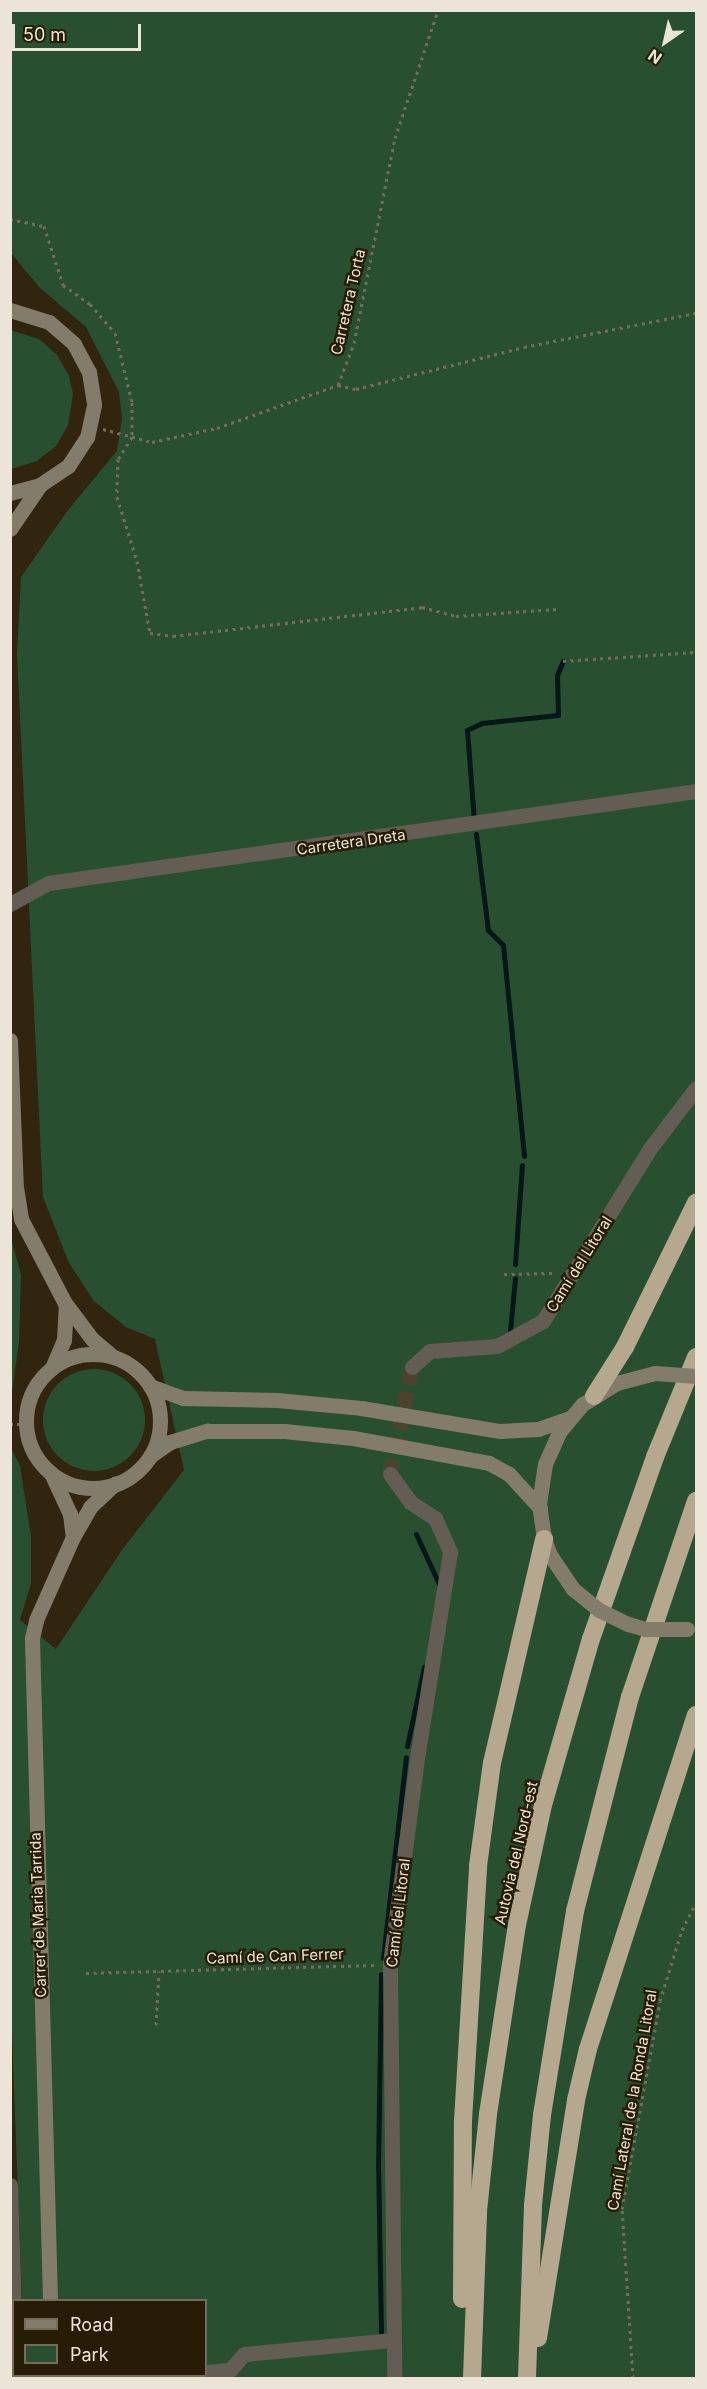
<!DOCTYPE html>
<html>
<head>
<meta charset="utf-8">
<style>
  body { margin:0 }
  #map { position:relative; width:707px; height:2389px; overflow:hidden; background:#312510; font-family:Inter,sans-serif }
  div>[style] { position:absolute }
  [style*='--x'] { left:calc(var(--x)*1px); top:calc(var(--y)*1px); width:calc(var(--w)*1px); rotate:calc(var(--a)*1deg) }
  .green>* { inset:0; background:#285030 }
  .round { border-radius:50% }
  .stream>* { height:5px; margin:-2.5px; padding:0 2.5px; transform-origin:2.5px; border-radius:2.5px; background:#071619 }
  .minor-tunnel>* { height:15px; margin-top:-7.5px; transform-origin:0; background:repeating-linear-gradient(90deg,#4d422e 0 15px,transparent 0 23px) }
  .path>* { height:3px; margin-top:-1.5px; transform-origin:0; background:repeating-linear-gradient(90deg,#776c5a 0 3px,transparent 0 7.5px) }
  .minor>* { height:15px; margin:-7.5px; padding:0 7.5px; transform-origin:7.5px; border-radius:7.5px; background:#635d53 }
  .secondary>* { height:15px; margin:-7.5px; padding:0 7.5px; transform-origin:7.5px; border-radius:7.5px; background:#847c6b }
  .secondary>.ring { margin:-7.5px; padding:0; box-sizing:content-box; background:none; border:15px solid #847c6b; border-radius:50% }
  .motorway>* { height:18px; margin:-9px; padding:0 9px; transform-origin:9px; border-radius:9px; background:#b5a88e }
  .secondary-bridge>* { height:15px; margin:-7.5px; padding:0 7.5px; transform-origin:7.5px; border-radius:7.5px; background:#847c6b }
  span { translate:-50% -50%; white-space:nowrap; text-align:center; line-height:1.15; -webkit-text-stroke:5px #271c06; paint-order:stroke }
  .street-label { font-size:15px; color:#ece4d7 }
  .frame { position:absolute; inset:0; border:12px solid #ece4d7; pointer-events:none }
  .legend { position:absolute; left:12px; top:2299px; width:195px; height:78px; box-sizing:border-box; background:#271c06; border:2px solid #766c5a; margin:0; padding:8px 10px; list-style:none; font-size:18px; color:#ece4d7 }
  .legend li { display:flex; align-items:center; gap:12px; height:30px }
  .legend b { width:30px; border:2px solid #766c5a }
  .north { position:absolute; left:635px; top:12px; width:60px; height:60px; -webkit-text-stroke:4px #271c06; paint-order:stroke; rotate:214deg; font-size:16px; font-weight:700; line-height:24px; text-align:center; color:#ece4d7 }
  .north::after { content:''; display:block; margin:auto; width:21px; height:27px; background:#ece4d7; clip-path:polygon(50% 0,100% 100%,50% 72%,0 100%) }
  .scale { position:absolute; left:12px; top:24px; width:129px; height:27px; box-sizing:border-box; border:3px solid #ece4d7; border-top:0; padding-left:8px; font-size:18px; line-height:21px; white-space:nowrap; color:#ece4d7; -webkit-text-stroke:4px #271c06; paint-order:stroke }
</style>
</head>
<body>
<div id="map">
  <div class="green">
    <i style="clip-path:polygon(11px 11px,696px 11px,696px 2378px,25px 2378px,25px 2376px,206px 2376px,206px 2300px,22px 2300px,10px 1980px,10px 1446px,20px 1466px,31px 1536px,31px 1583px,20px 1620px,56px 1649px,122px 1550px,184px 1470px,155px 1339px,126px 1327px,94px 1301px,69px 1263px,43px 1197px,17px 654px,21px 577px,68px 510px,117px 451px,122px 419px,119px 392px,86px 327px,39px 287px,11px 253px)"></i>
    <i style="clip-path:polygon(10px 330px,39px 339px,57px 355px,69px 376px,73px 394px,68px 425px,56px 446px,37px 461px,11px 469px)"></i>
    <i style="clip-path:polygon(11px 1238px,21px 1275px,19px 1341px,11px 1400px)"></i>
    <i class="round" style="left:43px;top:1369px;width:102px;height:102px"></i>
  </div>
  <div class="stream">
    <i style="--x:474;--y:821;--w:91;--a:-94.4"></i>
    <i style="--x:467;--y:730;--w:17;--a:-25"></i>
    <i style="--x:482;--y:723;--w:76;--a:-6"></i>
    <i style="--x:558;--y:715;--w:40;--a:-91.4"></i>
    <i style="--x:557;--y:675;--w:15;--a:-67"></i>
    <i style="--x:476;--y:834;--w:97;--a:82.9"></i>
    <i style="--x:488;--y:930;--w:21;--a:45"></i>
    <i style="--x:503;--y:945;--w:212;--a:84.3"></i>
    <i style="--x:515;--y:1264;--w:99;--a:-86"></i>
    <i style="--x:510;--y:1331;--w:53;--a:-84.6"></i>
    <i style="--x:416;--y:1534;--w:55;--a:65.3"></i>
    <i style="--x:407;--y:1746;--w:81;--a:-77.9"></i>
    <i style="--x:383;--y:1958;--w:202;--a:-83.5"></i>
    <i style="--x:381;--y:2332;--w:165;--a:-91"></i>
    <i style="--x:378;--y:2167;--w:193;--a:-89.1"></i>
  </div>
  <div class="minor-tunnel">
    <i style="--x:390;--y:1474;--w:109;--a:-78.4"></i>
  </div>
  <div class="path">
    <i style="--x:10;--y:219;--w:35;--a:12"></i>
    <i style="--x:44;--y:226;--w:62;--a:72.1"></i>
    <i style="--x:63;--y:285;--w:33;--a:35"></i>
    <i style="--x:90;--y:304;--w:38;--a:49"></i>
    <i style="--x:115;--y:333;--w:71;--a:76.2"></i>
    <i style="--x:132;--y:402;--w:35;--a:90"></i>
    <i style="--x:132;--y:437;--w:26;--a:122"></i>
    <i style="--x:118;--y:459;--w:38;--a:92"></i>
    <i style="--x:117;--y:497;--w:67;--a:72.6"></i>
    <i style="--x:137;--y:561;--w:73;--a:79.8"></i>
    <i style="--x:150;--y:633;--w:23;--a:7"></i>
    <i style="--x:173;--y:636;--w:251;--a:-6.6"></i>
    <i style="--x:422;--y:607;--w:35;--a:15"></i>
    <i style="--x:456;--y:616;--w:101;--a:-4"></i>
    <i style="--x:338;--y:385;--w:18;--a:13"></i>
    <i style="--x:356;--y:389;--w:173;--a:-14"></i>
    <i style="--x:524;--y:347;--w:175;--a:-11.2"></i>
    <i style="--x:103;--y:429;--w:51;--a:14.9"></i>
    <i style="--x:152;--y:442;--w:66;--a:-12.2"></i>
    <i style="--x:217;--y:428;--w:128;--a:-19.6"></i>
    <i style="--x:338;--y:385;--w:45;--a:-69.1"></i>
    <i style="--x:354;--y:343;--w:209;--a:-78.7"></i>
    <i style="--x:395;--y:138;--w:135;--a:-71.4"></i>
    <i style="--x:563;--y:661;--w:133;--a:-3.9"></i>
    <i style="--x:504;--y:1274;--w:50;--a:-1.1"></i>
    <i style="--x:10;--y:1424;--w:17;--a:0"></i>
    <i style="--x:86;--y:1973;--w:288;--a:-1.6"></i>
    <i style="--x:156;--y:2025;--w:54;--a:-86.8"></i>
    <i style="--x:633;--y:2378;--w:169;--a:-93.7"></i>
    <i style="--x:622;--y:2209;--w:211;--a:-79.6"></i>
    <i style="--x:660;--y:2001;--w:74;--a:-72.8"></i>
    <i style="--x:682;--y:1930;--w:30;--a:-63"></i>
  </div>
  <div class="minor">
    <i style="--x:10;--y:904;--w:43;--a:-28.9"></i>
    <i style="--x:48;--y:883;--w:654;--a:-8.08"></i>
    <i style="--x:412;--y:1367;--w:24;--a:-42"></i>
    <i style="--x:430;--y:1351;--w:67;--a:-4.3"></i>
    <i style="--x:497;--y:1346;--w:52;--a:-28.5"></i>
    <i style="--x:543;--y:1321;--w:205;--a:-58.2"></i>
    <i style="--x:651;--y:1147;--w:74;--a:-52.7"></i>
    <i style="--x:390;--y:1474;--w:34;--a:54"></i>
    <i style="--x:410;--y:1502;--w:30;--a:33"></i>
    <i style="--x:435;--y:1518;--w:37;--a:66"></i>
    <i style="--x:450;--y:1552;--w:202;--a:99.1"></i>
    <i style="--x:418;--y:1751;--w:215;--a:97.5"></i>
    <i style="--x:390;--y:1964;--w:414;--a:89.4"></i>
    <i style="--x:10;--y:2185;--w:124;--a:88.2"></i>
    <i style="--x:206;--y:2372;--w:24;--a:-5"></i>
    <i style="--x:230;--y:2370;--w:21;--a:-49"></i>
    <i style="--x:244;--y:2354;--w:150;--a:-5.4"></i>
    <i style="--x:11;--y:2378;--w:4;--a:-45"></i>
    <i style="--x:120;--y:2378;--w:39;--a:-3"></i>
  </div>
  <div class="secondary">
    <i style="--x:10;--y:310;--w:41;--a:17.1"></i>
    <i style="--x:49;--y:322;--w:33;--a:41"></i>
    <i style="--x:74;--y:344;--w:32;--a:62"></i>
    <i style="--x:89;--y:372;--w:33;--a:81"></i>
    <i style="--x:94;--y:405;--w:33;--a:102"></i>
    <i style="--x:87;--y:437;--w:35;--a:123"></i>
    <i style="--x:68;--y:466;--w:34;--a:146"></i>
    <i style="--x:40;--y:485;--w:31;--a:165"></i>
    <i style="--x:10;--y:529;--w:53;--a:-55.7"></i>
    <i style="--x:10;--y:1040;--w:147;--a:87.7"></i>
    <i style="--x:16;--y:1187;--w:32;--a:81"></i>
    <i style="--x:21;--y:1219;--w:95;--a:62.4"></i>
    <i style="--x:65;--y:1303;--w:45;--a:53.1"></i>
    <i style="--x:92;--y:1339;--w:26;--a:40"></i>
    <i class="ring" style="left:26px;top:1354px;width:119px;height:119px"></i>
    <i style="--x:52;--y:1368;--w:30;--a:-67"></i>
    <i style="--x:64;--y:1340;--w:34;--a:-87"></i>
    <i style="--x:150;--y:1386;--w:35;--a:20"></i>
    <i style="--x:183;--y:1398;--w:94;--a:1.2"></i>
    <i style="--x:277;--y:1400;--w:84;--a:5.4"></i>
    <i style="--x:361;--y:1408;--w:141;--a:9.4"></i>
    <i style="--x:500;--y:1431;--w:38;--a:-3"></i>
    <i style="--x:538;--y:1429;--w:34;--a:-19"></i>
    <i style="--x:150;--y:1456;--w:24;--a:-35"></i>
    <i style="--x:170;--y:1442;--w:39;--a:-17"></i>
    <i style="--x:207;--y:1431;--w:77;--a:0"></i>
    <i style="--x:284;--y:1431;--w:69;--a:5.8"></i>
    <i style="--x:353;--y:1438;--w:138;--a:10.4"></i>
    <i style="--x:489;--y:1463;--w:23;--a:29"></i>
    <i style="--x:509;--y:1474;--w:46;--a:47.6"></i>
    <i style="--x:51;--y:1473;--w:45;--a:65.1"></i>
    <i style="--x:70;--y:1514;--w:23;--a:83"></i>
    <i style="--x:573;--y:1589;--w:41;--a:-124.1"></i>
    <i style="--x:550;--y:1555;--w:17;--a:-111"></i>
    <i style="--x:544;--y:1539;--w:35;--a:-98"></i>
    <i style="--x:539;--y:1504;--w:40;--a:-81.5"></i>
    <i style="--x:545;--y:1464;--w:36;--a:-66"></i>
    <i style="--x:560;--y:1431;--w:35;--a:-50"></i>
    <i style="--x:583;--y:1404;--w:40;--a:-32"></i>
    <i style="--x:617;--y:1383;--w:39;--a:-15"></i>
    <i style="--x:50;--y:2300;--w:662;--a:-91.56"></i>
    <i style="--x:32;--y:1638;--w:18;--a:-77"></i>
    <i style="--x:36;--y:1620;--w:91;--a:-66"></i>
    <i style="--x:73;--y:1537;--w:34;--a:-60"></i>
    <i style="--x:90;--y:1507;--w:35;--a:-43"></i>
    <i style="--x:53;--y:2376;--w:2;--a:90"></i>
  </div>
  <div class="motorway">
    <i style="--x:594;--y:1396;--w:58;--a:-57.7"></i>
    <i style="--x:625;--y:1347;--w:161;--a:-63.8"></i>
    <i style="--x:462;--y:2299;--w:178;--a:-89.7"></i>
    <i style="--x:463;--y:2121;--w:255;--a:-86.6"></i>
    <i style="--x:478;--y:1866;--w:104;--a:-82.3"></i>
    <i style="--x:492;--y:1763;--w:230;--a:-76.9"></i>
    <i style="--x:538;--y:2338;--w:241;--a:-80.9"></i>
    <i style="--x:576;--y:2100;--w:52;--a:-76.8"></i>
    <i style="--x:588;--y:2049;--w:351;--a:-72.1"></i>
    <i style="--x:472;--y:2378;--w:167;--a:-87.9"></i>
    <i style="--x:478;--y:2211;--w:98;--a:-84.1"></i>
    <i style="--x:488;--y:2114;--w:191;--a:-81.3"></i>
    <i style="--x:517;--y:1925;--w:123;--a:-77.8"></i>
    <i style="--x:543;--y:1805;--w:173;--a:-73.9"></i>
    <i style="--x:591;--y:1639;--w:193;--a:-70.6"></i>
    <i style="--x:655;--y:1457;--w:108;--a:-67.7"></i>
    <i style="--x:527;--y:2378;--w:173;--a:-88"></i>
    <i style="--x:533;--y:2205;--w:90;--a:-84.3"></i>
    <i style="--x:542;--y:2115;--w:207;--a:-80.8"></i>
    <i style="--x:575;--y:1911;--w:221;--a:-75.6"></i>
    <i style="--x:630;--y:1697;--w:207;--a:-71.4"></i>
  </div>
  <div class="secondary-bridge">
    <i style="--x:655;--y:1373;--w:41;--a:4.2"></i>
    <i style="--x:573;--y:1589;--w:33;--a:39"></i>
    <i style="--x:599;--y:1610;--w:32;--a:26"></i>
    <i style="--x:628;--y:1624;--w:19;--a:16"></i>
    <i style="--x:646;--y:1629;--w:41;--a:0"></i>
  </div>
  <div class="street-label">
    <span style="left:348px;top:302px;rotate:-77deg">Carretera Torta</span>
    <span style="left:351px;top:842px;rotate:-8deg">Carretera Dreta</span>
    <span style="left:579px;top:1264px;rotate:-58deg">Camí del Litoral</span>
    <span style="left:516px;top:1853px;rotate:-77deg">Autovia del Nord-est</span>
    <span style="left:398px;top:1913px;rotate:-83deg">Camí del Litoral</span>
    <span style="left:38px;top:1915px;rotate:-92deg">Carrer de Maria Tarrida</span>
    <span style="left:275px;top:1956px;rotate:-2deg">Camí de Can Ferrer</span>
    <span style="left:632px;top:2100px;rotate:-80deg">Camí Lateral de la Ronda Litoral</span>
  </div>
  <div class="frame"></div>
  <ul class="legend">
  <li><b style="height:8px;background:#847c6b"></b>Road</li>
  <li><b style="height:16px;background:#285030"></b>Park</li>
  </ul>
  <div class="north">N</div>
  <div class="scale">50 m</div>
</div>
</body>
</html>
